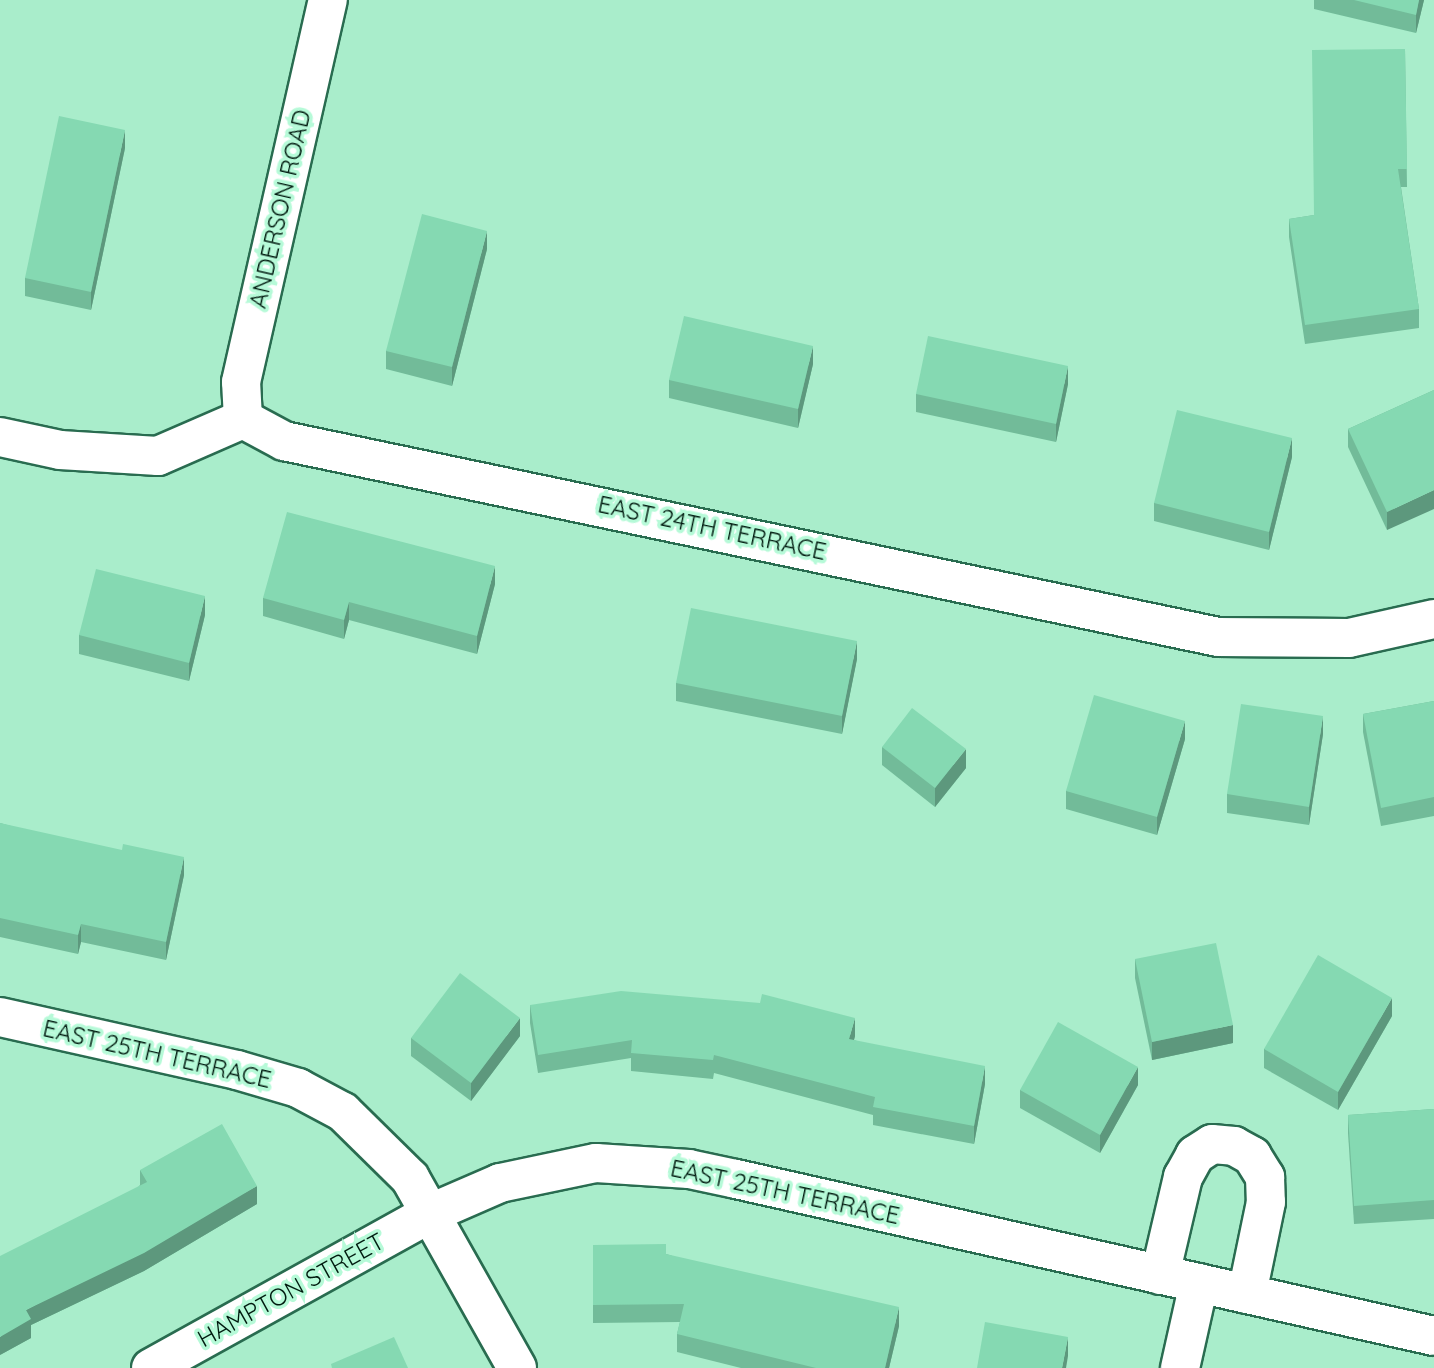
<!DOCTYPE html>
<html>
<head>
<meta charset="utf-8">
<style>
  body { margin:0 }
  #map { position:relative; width:1434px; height:1368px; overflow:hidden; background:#a9edcb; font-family:Quicksand,sans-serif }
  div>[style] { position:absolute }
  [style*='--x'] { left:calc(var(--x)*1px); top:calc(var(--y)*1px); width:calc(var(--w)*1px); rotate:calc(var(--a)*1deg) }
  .roads { filter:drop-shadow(2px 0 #296c50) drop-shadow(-2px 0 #296c50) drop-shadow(0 2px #296c50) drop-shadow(0 -2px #296c50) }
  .minor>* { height:38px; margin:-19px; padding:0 19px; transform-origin:19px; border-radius:19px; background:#fff }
  .wall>* { inset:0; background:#72bb99 }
  .shaded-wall>* { inset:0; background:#5d987d }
  .building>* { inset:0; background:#85d9b2 }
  span { translate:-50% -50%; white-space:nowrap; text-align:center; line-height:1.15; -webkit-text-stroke:7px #b6fad8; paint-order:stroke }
  .street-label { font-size:24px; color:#001a0f }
</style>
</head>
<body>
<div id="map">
  <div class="roads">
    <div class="minor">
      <i style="--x:243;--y:419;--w:47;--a:28.2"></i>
      <i style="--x:284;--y:441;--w:954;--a:11.85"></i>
      <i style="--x:1218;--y:637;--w:131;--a:0.4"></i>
      <i style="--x:1349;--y:638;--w:87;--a:-12.6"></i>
      <i style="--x:243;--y:419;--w:37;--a:-93"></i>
      <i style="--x:241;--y:382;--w:392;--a:-77.2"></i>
      <i style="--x:0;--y:437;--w:61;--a:12.2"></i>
      <i style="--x:60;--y:450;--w:98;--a:3.5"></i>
      <i style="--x:158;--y:456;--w:93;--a:-23.5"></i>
      <i style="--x:0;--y:1017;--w:243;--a:12.6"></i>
      <i style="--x:237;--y:1070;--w:64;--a:16.4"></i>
      <i style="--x:298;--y:1088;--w:51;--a:28.1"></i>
      <i style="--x:343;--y:1112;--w:94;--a:44.6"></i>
      <i style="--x:410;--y:1178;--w:218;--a:60.6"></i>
      <i style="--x:1160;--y:1275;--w:101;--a:-76.8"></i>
      <i style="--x:1183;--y:1177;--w:25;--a:-61"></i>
      <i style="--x:1195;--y:1155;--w:20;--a:-33"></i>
      <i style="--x:1212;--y:1144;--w:22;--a:5"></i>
      <i style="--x:1234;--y:1146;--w:21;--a:29"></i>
      <i style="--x:1252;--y:1156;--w:25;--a:58"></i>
      <i style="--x:1265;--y:1177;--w:25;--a:88"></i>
      <i style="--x:1266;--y:1202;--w:94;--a:101.7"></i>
      <i style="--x:151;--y:1368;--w:320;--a:-29"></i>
      <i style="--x:431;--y:1213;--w:75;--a:-23.5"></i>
      <i style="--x:500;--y:1183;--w:98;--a:-11.8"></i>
      <i style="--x:596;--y:1163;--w:93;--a:3.7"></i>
      <i style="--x:689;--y:1169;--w:48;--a:12"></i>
      <i style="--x:736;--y:1179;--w:715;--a:12.68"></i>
      <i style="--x:1180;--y:1368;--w:87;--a:-77.4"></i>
    </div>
  </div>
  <div class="wall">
    <i style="clip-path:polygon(1314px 0,1424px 0,1416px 33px,1314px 9px)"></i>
    <i style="clip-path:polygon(1405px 49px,1407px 187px,1401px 187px,1419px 309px,1419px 328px,1305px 344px,1289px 237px,1289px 219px,1314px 215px)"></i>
    <i style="clip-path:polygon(125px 148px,91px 310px,25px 296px,25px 278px)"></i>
    <i style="clip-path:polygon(487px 249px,452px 386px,386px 369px,386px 351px)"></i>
    <i style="clip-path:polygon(813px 364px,798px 428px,669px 398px,669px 380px)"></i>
    <i style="clip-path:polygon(1068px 384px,1056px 442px,916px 412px,916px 394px)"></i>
    <i style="clip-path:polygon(1434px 390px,1387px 530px,1348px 447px,1348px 429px)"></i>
    <i style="clip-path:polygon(1292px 457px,1269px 550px,1154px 521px,1154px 503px)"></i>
    <i style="clip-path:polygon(495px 584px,477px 654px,349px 620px,344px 639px,263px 616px,263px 598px)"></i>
    <i style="clip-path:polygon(205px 615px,189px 681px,79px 654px,79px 635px)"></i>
    <i style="clip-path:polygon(857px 659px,842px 734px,676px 701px,676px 683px)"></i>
    <i style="clip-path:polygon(1434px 701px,1434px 816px,1381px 826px,1363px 732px,1363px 714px)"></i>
    <i style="clip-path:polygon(1323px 734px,1309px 825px,1227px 813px,1227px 794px)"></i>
    <i style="clip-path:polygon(1185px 739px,1157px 835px,1066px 809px,1066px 791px)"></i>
    <i style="clip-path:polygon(882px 747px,966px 768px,935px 807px,882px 765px)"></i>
    <i style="clip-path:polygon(0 823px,184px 875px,166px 960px,81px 942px,78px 954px,0 937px)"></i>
    <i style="clip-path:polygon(1135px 959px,1233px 1043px,1152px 1060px,1135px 978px)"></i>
    <i style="clip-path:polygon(530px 1005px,855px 1036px,854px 1040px,985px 1084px,974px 1144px,873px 1125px,873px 1115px,714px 1073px,713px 1079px,631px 1071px,631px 1058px,538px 1073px,530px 1023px)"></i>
    <i style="clip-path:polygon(1392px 1016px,1338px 1110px,1264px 1068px,1264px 1049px)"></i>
    <i style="clip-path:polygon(520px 1036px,471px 1101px,411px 1056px,411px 1038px)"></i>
    <i style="clip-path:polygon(1138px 1085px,1100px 1153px,1020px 1108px,1020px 1090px)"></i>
    <i style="clip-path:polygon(1434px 1109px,1434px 1219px,1354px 1224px,1348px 1133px,1348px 1115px)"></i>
    <i style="clip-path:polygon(140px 1170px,257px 1204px,144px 1271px,31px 1325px,31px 1338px,0 1355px,140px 1185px)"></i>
    <i style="clip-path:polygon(593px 1245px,666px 1254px,899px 1326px,889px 1368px,741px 1368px,677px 1352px,677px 1334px,680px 1322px,593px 1323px)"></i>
  </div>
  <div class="shaded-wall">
    <i style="clip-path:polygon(1419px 0,1424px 0,1416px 33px,1416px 15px)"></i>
    <i style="clip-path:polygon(125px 130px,125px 148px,91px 310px,91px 292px)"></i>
    <i style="clip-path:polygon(487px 231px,487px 249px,452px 386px,452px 367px)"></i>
    <i style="clip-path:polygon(813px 346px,813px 364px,798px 428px,798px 409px)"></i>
    <i style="clip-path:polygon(1068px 366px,1068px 384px,1056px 442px,1056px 424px)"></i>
    <i style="clip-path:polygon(1292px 438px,1292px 457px,1269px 550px,1269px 532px)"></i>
    <i style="clip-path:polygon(1434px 490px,1434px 509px,1387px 530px,1387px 512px)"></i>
    <i style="clip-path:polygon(495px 566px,495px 584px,477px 654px,477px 636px)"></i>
    <i style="clip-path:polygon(205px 596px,205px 615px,189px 681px,189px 663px)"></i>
    <i style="clip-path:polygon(349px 602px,349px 620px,344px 639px,344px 620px)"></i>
    <i style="clip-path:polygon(857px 641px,857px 659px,842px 734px,842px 716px)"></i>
    <i style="clip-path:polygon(1323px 716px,1323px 734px,1309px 825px,1309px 807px)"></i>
    <i style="clip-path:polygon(1185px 721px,1185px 739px,1157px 835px,1157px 817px)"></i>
    <i style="clip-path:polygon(966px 749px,966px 768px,935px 807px,935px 788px)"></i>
    <i style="clip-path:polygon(184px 857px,184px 875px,166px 960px,166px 942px)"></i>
    <i style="clip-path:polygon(81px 924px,81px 942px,78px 954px,78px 935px)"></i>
    <i style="clip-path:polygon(1392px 998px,1392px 1016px,1338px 1110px,1338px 1092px)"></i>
    <i style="clip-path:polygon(520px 1018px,520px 1036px,471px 1101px,471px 1083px)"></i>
    <i style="clip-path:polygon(855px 1018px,855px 1036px,849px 1058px,849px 1039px)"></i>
    <i style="clip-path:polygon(1233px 1025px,1233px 1043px,1152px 1060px,1152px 1042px)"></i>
    <i style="clip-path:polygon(985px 1066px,985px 1084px,974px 1144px,974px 1126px)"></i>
    <i style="clip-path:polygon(1138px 1067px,1138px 1085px,1100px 1153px,1100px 1135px)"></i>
    <i style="clip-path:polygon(257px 1186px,257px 1204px,144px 1271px,31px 1325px,31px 1338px,0 1355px,0 1337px,26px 1310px)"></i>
    <i style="clip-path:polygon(899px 1307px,899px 1326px,889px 1368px,885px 1368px)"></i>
    <i style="clip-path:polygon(1068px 1337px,1068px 1356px,1066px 1368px,1062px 1368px)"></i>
  </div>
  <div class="building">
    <i style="clip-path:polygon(1354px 0,1419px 0,1416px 15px)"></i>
    <i style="clip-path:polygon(1405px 49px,1407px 169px,1398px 169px,1419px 309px,1305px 325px,1289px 219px,1314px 215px,1312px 50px)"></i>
    <i style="clip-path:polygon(59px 116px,125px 130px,91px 292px,25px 278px)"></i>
    <i style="clip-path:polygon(422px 214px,487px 231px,452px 367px,386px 351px)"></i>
    <i style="clip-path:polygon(684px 316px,813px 346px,798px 409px,669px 380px)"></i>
    <i style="clip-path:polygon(928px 336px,1068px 366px,1056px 424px,916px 394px)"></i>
    <i style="clip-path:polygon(1434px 390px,1434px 490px,1387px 512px,1348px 429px)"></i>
    <i style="clip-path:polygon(1177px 410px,1292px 438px,1269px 532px,1154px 503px)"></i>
    <i style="clip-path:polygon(287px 512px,495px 566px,477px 636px,349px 602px,344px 620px,263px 598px)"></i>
    <i style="clip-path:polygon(96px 569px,205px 596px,189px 663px,79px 635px)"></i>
    <i style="clip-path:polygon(691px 608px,857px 641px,842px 716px,676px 683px)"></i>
    <i style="clip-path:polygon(1094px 695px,1185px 721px,1157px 817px,1066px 791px)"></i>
    <i style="clip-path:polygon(1434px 701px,1434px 797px,1381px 808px,1363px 714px)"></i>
    <i style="clip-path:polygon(1241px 704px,1323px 716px,1309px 807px,1227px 794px)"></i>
    <i style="clip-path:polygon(912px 708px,966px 749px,935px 788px,882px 747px)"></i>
    <i style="clip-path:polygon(0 823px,122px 850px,123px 844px,184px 857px,166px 942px,81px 924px,78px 935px,0 918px)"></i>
    <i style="clip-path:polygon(1216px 943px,1233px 1025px,1152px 1042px,1135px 959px)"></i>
    <i style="clip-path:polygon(1318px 955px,1392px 998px,1338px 1092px,1264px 1049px)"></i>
    <i style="clip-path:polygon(460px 973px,520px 1018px,471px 1083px,411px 1038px)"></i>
    <i style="clip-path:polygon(621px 991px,760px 1003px,762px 994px,855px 1018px,849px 1039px,985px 1066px,974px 1126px,873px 1107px,875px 1097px,714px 1055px,713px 1060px,631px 1053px,632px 1040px,538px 1055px,530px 1005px)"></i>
    <i style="clip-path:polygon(1058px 1022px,1138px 1067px,1100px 1135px,1020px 1090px)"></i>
    <i style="clip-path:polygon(1434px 1109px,1434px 1200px,1354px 1206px,1348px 1115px)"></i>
    <i style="clip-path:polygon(222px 1124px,257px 1186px,144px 1253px,26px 1310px,31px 1319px,0 1337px,0 1256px,147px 1182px,140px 1170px)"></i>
    <i style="clip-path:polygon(666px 1244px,666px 1254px,899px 1307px,885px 1368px,816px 1368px,677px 1334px,684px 1304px,593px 1305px,593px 1245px)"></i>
    <i style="clip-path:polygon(985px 1322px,1068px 1337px,1062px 1368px,977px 1368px)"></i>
    <i style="clip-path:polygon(394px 1337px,408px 1368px,332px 1368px,331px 1364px)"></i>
  </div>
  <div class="street-label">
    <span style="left:280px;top:209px;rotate:-77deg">ANDERSON ROAD</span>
    <span style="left:712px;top:528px;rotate:12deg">EAST 24TH TERRACE</span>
    <span style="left:157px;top:1054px;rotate:13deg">EAST 25TH TERRACE</span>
    <span style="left:785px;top:1192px;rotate:12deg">EAST 25TH TERRACE</span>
    <span style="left:291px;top:1290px;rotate:-29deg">HAMPTON STREET</span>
  </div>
</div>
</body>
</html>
